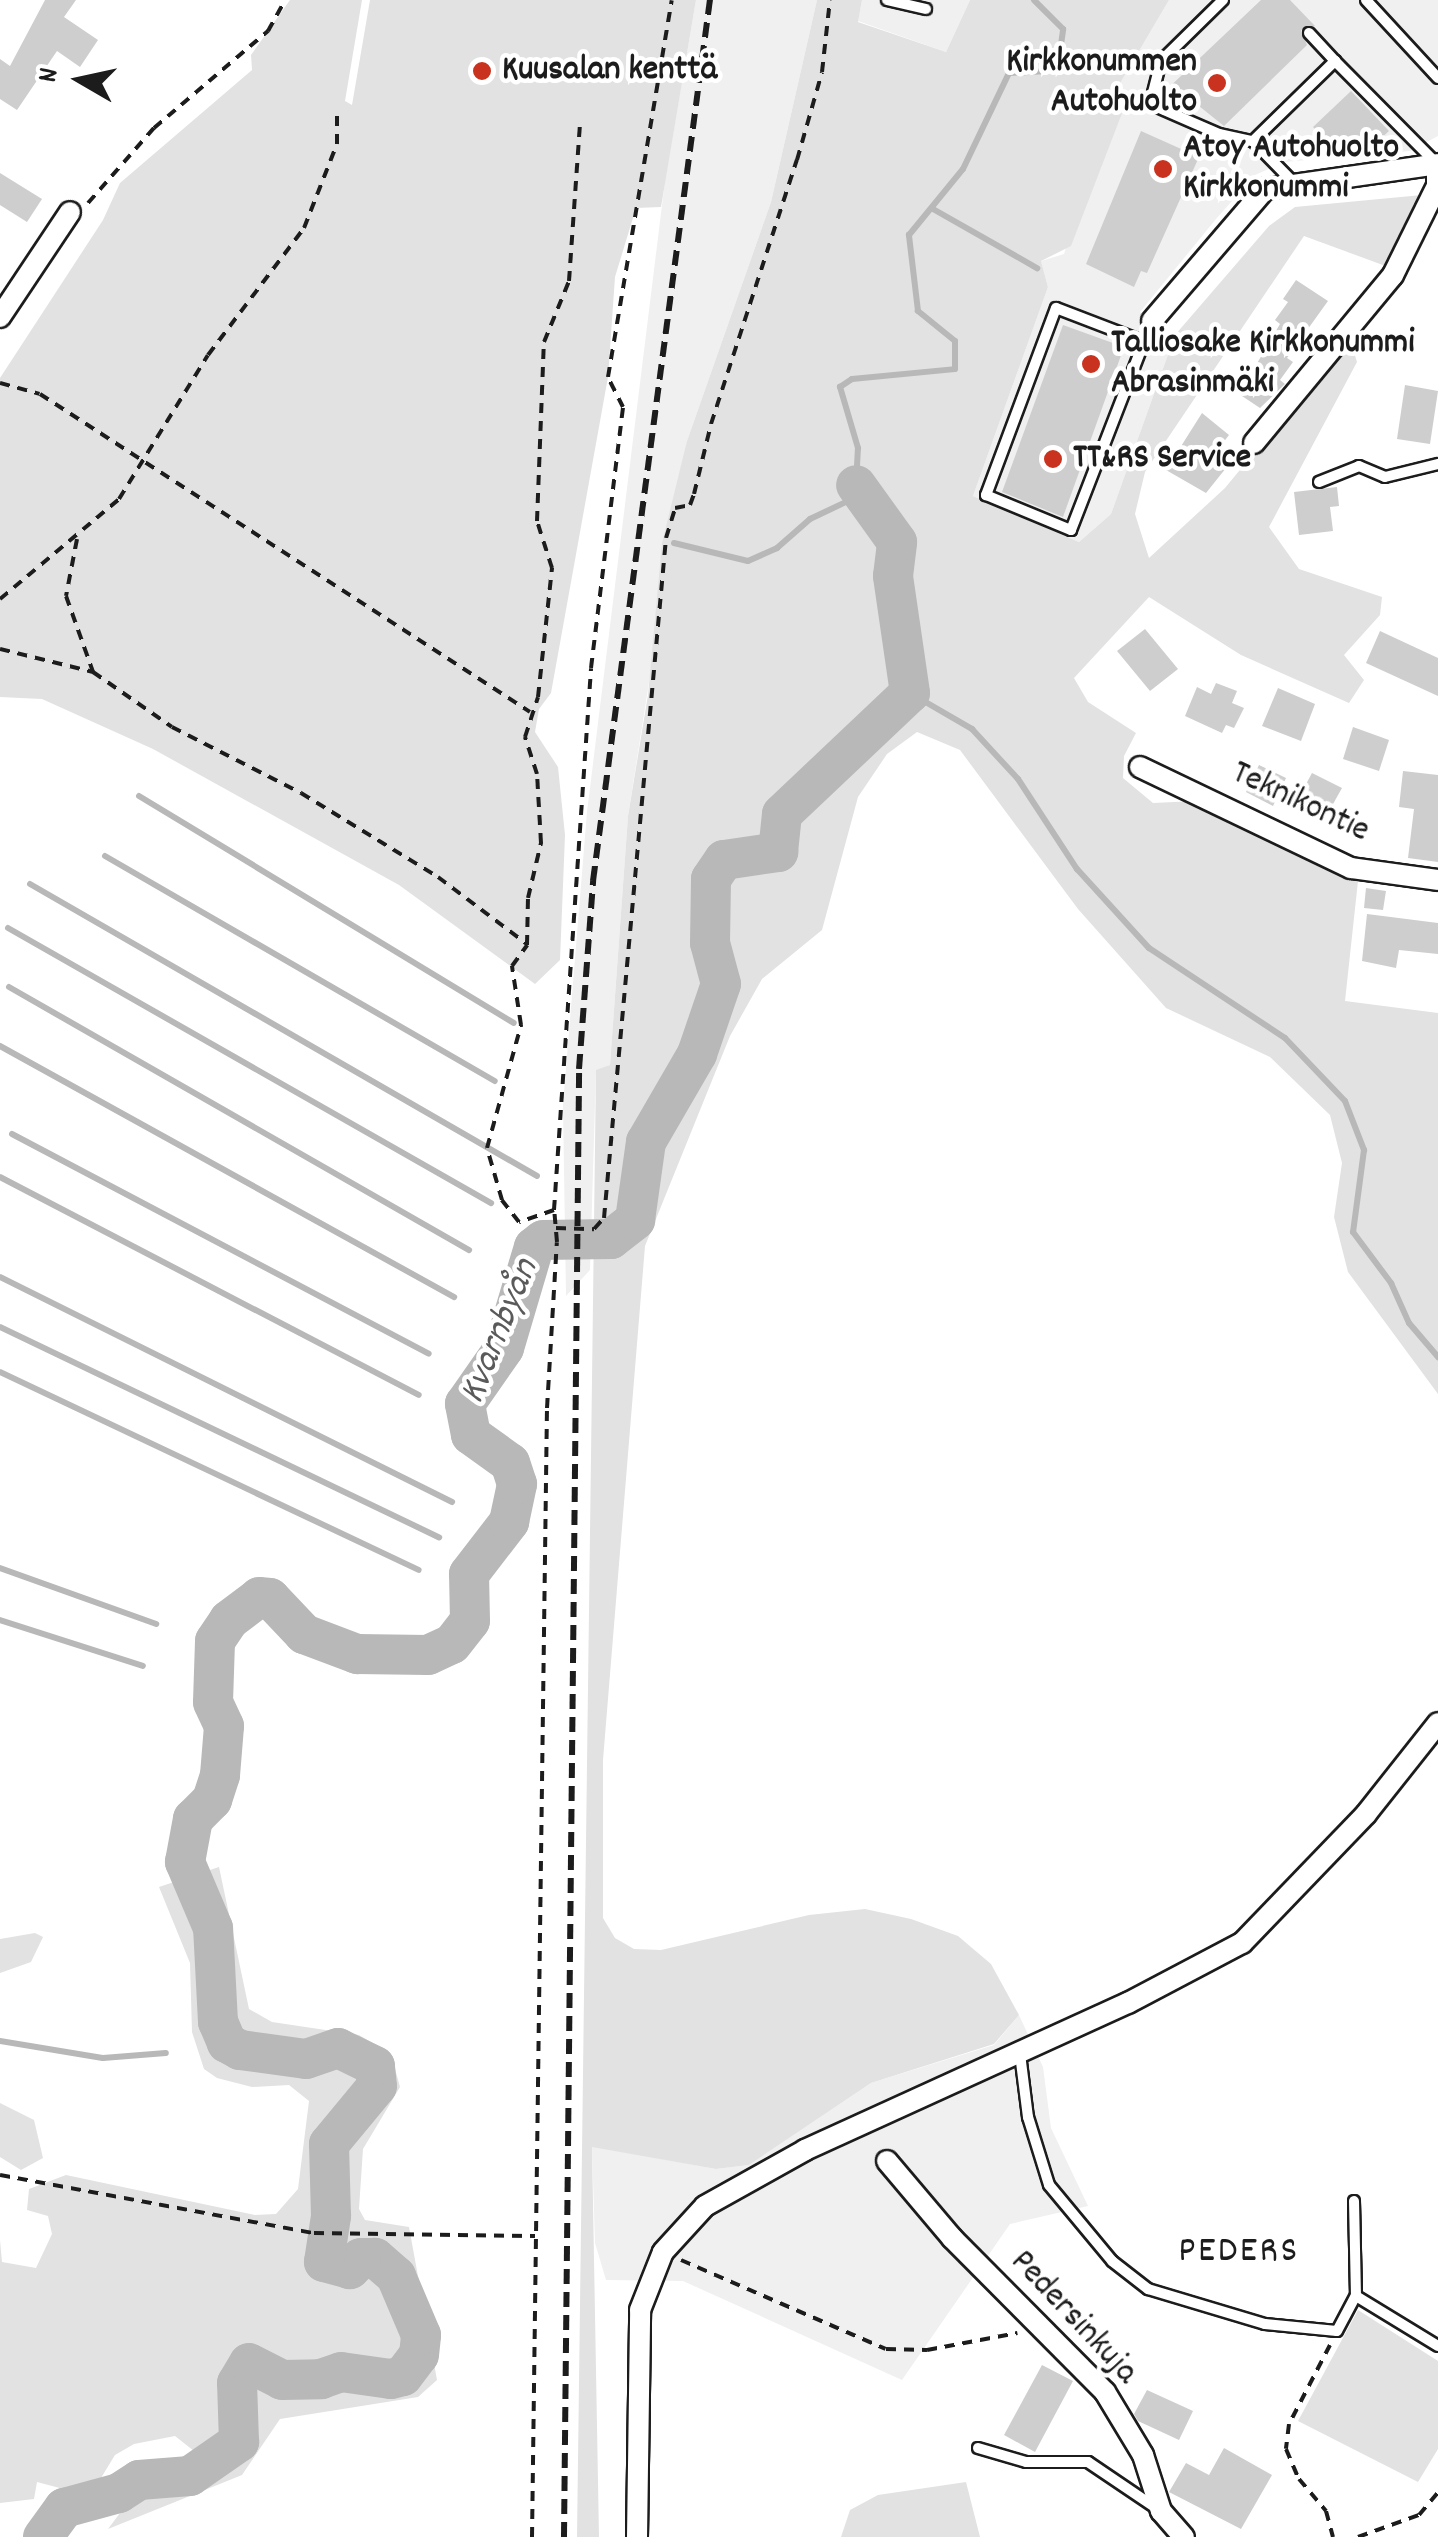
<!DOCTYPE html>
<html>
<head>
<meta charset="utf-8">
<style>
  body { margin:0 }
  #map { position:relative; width:1438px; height:2537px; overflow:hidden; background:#fff; font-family:Dekko,sans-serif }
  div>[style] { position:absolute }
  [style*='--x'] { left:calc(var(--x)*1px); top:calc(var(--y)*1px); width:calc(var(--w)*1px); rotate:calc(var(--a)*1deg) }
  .built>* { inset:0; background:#f0f0f0 }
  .green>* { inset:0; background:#e2e2e2 }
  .stream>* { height:6px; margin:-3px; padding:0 3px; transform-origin:3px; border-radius:3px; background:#b8b8b8 }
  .river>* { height:40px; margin:-20px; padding:0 20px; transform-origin:20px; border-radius:20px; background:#b8b8b8 }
  .building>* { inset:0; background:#cecece }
  .path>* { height:4px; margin-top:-2px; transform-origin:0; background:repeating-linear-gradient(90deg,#1c1c1c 0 10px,transparent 0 18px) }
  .roads { filter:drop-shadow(2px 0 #1c1c1c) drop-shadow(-2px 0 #1c1c1c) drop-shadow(0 2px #1c1c1c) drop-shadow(0 -2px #1c1c1c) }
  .service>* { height:10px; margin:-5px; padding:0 5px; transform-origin:5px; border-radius:5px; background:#fff }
  .minor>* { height:20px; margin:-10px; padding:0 10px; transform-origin:10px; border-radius:10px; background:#fff }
  .rail>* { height:6px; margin-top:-3px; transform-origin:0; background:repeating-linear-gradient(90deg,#1c1c1c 0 15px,transparent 0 23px) }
  .dots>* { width:28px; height:28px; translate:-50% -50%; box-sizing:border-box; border:5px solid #fff; border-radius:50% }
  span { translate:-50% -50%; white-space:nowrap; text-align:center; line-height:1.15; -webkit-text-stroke:9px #fff; paint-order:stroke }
  .poi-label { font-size:35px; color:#1c1c1c; font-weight:700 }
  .right { translate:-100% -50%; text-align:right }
  .left { translate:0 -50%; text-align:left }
  .street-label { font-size:35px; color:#1c1c1c }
  .water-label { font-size:38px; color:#5a5a5a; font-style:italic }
  .neighbourhood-label { font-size:38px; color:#1c1c1c; letter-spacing:2.5px }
  .north { position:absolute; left:30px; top:30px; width:100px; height:100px; -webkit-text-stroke:8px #fff; paint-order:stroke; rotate:279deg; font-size:28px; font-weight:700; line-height:40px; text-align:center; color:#1c1c1c }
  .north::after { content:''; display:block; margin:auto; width:35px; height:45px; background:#1c1c1c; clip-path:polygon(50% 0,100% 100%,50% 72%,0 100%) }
</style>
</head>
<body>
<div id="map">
  <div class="built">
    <i style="clip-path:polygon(696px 0,817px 0,771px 202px,687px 441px,628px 816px,610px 1065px,596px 1071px,590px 1270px,566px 1296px,563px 1105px,587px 812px,665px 181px)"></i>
    <i style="clip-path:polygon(862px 0,970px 0,946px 52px,858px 21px)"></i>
    <i style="clip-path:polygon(1169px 0,1438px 0,1438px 136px,1410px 151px,1284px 162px,1255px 175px,1216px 219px,1140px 312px,1175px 335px,1111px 514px,1079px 542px,973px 496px,1048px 287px,1041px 261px,1064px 254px,1112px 97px)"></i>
    <i style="clip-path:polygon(1019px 2015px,1043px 2067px,1051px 2128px,1088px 2206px,1010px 2224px,902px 2380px,683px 2281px,606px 2280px,595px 2243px,592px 2146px,716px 2169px,749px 2165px,871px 2083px,994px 2045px)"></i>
  </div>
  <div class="green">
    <i style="clip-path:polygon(290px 0,362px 0,345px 101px,352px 105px,370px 0,696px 0,661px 207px,636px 208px,615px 277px,608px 377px,551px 693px,539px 709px,535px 732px,558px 767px,565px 835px,560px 960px,535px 984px,399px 885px,153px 749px,42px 699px,0 697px,0 378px,103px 220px,120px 183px,252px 70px,251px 55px)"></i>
    <i style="clip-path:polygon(817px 0,862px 0,858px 22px,946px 52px,970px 0,1169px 0,1112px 97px,1124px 108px,1071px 246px,1041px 261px,1048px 287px,973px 496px,1079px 542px,1111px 514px,1175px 335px,1269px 226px,1295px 207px,1422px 195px,1391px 268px,1304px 236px,1145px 472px,1135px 514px,1149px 558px,1225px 488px,1339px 350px,1352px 346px,1357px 362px,1269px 527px,1299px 569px,1382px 597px,1380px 615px,1344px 655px,1364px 680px,1349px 703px,1241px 655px,1149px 597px,1074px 678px,1088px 702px,1136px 733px,1124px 756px,1123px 778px,1153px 803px,1196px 801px,1358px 881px,1345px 1001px,1438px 1013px,1438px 1394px,1348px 1272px,1334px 1217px,1342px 1163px,1330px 1115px,1270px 1057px,1166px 1008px,1078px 909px,960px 750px,917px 732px,887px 754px,858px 797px,822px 930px,762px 979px,730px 1036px,645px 1246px,603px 1760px,603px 1918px,615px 1938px,634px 1949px,661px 1950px,809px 1915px,865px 1909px,911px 1919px,958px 1936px,991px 1964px,1019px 2015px,994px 2044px,871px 2083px,749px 2165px,716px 2169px,592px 2147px,599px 2537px,577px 2537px,596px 1070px,610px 1065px,628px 816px,648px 695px,662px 543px,687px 441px,771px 202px)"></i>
    <i style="clip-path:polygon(219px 1867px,249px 2009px,272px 2022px,359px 2035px,391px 2054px,400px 2087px,363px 2149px,359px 2209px,365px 2220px,409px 2227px,437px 2380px,418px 2397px,280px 2419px,242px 2475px,108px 2529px,123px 2509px,162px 2485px,197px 2477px,199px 2455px,175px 2436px,134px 2444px,115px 2455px,90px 2496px,37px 2482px,34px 2499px,0 2503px,0 2240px,2px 2262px,36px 2268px,52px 2234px,48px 2216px,27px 2210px,29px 2189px,66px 2175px,255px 2215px,276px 2214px,298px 2189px,309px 2101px,289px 2085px,252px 2087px,217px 2078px,204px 2069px,192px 2032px,190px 1963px,159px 1887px)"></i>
    <i style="clip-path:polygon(35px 1933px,43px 1937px,31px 1962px,0 1973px,0 1939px)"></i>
    <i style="clip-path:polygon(0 2103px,34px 2120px,43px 2158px,21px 2170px,0 2157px)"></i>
    <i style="clip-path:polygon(1358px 2310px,1438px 2361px,1438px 2449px,1418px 2482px,1298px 2421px)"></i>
    <i style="clip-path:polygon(966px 2482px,980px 2537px,841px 2537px,850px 2510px,878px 2495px)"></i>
  </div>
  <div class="stream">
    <i style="--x:933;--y:209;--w:120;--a:29.6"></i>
    <i style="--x:674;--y:543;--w:76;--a:13.7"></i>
    <i style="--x:748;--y:561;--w:32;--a:-24"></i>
    <i style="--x:777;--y:548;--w:44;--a:-41.3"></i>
    <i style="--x:810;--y:519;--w:44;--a:-25.4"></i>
    <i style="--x:850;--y:500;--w:16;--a:-68"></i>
    <i style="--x:856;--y:485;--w:37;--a:-87"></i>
    <i style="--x:858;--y:448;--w:64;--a:-106.4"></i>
    <i style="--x:840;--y:387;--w:14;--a:-34"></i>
    <i style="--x:852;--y:379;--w:103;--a:-5.5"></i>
    <i style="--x:955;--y:369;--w:28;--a:-90"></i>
    <i style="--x:955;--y:341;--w:48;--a:-141"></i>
    <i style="--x:918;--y:311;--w:77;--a:-96.8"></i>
    <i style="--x:909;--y:235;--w:85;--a:-50.7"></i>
    <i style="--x:963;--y:169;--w:106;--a:-64.4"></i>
    <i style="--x:1009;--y:73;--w:34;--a:-3"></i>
    <i style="--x:1043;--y:71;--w:20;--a:-37"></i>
    <i style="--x:1059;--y:59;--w:30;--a:-82"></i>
    <i style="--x:1063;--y:29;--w:41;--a:-135"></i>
    <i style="--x:910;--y:693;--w:72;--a:30.1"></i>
    <i style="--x:972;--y:729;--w:68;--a:47.4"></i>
    <i style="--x:1018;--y:779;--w:108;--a:56.8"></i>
    <i style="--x:1077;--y:869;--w:107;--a:47.7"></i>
    <i style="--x:1149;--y:948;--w:163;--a:33.5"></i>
    <i style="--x:1285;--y:1038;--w:87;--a:46.4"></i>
    <i style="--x:1345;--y:1101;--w:53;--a:68.8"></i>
    <i style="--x:1364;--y:1150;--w:83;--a:97.6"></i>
    <i style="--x:1353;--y:1232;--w:64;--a:53.3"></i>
    <i style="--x:1391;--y:1283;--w:44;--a:65.8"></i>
    <i style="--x:1409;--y:1323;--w:45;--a:49.5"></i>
    <i style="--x:139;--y:796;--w:438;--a:31.2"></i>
    <i style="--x:105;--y:856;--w:450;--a:30"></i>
    <i style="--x:30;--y:884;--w:585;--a:29.94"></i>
    <i style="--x:8;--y:928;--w:556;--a:29.66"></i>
    <i style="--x:9;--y:987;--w:530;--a:29.76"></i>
    <i style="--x:0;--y:1046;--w:519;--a:28.94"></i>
    <i style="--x:12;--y:1134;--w:471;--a:27.8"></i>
    <i style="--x:0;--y:1177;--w:472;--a:27.5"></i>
    <i style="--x:0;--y:1277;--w:505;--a:26.46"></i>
    <i style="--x:0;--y:1327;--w:487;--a:25.6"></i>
    <i style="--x:0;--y:1372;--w:463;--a:25.3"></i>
    <i style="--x:0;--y:1568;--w:166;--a:19.7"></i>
    <i style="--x:0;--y:1620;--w:150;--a:17.8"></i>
    <i style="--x:0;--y:2041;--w:104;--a:9.4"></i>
    <i style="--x:103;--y:2058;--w:63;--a:-4.5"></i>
  </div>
  <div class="river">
    <i style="--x:43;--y:2537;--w:36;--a:-54"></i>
    <i style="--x:64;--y:2508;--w:57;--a:-15.3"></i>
    <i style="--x:119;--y:2493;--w:24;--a:-33"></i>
    <i style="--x:139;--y:2480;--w:51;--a:-4.5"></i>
    <i style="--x:190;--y:2476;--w:60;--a:-34.8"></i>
    <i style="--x:239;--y:2442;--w:59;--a:-91.9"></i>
    <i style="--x:237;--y:2383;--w:23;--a:-59"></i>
    <i style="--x:249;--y:2363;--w:37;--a:27"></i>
    <i style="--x:282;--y:2380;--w:39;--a:-1"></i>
    <i style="--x:321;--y:2379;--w:21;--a:-19"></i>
    <i style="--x:341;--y:2372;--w:50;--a:8"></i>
    <i style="--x:391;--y:2379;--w:12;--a:-14"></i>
    <i style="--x:403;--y:2376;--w:26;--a:-53"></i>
    <i style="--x:419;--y:2355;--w:20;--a:-84"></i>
    <i style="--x:421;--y:2335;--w:64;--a:-113"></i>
    <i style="--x:396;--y:2276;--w:28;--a:-139"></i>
    <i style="--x:375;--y:2258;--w:14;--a:180"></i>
    <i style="--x:361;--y:2258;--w:16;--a:135"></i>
    <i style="--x:350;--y:2269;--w:27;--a:-165"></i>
    <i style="--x:324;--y:2262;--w:47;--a:-81.3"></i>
    <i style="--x:331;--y:2216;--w:72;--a:-91.6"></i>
    <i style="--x:329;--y:2144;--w:75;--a:-50.4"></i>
    <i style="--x:377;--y:2086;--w:20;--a:-96"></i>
    <i style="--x:375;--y:2066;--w:41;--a:-154.1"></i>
    <i style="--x:338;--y:2048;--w:34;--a:161"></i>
    <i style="--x:306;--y:2059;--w:67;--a:-172.2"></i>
    <i style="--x:240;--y:2050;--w:15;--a:-152"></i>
    <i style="--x:227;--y:2043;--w:23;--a:-113"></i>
    <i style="--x:218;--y:2022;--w:94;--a:-93"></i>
    <i style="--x:213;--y:1928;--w:72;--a:-113"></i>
    <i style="--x:185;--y:1862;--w:44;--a:-79.5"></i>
    <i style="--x:193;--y:1819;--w:27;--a:-45"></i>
    <i style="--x:212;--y:1800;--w:26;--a:-72"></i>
    <i style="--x:220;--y:1775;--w:49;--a:-85.3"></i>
    <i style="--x:224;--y:1726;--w:26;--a:-115"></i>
    <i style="--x:213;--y:1702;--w:61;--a:-88.1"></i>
    <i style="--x:215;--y:1641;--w:25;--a:-56"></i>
    <i style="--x:229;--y:1620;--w:38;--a:-37"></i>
    <i style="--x:259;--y:1597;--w:11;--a:5"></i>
    <i style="--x:270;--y:1598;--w:50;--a:46.6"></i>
    <i style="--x:304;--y:1634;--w:57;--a:20.7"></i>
    <i style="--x:357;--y:1654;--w:71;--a:0.8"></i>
    <i style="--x:428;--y:1655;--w:26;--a:-25"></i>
    <i style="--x:452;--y:1644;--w:29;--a:-52"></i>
    <i style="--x:470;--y:1621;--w:47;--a:-91.2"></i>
    <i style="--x:469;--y:1574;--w:66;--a:-52.4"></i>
    <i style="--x:509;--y:1522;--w:39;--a:-78"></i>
    <i style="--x:517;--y:1484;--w:22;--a:-108"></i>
    <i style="--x:510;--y:1463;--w:48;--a:-144.3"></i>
    <i style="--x:471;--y:1435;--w:32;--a:-101"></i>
    <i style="--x:465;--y:1404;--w:68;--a:-55.1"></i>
    <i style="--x:504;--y:1348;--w:105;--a:-73.5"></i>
    <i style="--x:534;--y:1247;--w:11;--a:-38"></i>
    <i style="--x:543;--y:1240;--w:68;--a:-0.8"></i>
    <i style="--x:611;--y:1239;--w:31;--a:-38"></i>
    <i style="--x:635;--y:1220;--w:79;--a:-82"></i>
    <i style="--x:646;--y:1142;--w:102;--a:-59.9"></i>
    <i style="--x:697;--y:1054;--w:74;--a:-71.1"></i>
    <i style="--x:721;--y:984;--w:42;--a:-105"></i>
    <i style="--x:710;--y:943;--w:64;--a:-89.1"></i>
    <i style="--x:711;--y:879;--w:23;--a:-56"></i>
    <i style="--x:724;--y:860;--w:55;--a:-8.4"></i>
    <i style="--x:778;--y:852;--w:38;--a:-84"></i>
    <i style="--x:782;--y:814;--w:176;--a:-43.4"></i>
    <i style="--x:910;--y:693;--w:118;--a:-98.3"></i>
    <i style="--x:893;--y:576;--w:34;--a:-83"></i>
    <i style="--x:897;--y:542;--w:70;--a:-125.7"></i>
  </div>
  <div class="building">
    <i style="clip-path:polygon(45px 0,76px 0,64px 17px,98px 40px,80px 67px,57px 51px,17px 110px,0 99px,0 59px,10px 66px)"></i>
    <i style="clip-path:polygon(1261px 0,1290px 0,1315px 26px,1301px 30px,1307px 45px,1224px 126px,1199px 106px,1193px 113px,1174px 105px,1163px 93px)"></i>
    <i style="clip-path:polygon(1351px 91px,1389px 131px,1375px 144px,1354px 148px,1344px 137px,1333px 148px,1313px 127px)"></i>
    <i style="clip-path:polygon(1141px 131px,1199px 157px,1147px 273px,1141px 271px,1134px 287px,1086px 264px)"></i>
    <i style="clip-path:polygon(0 173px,42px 199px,27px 222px,0 205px)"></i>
    <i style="clip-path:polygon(1296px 280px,1328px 301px,1287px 358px,1293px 362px,1280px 380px,1285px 384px,1260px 408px,1239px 394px,1280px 324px,1275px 320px,1288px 302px,1283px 299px)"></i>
    <i style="clip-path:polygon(1063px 325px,1124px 347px,1063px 517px,1002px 492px)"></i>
    <i style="clip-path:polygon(1405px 385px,1438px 391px,1430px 444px,1397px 439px)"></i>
    <i style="clip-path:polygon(1202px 413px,1229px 435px,1216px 452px,1230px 463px,1206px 493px,1166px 470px)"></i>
    <i style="clip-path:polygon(1337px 487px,1339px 506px,1330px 507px,1333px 531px,1299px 535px,1294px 492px)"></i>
    <i style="clip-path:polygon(1145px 629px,1178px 669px,1150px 691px,1117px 651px)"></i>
    <i style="clip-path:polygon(1380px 631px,1438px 658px,1438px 696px,1366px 663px)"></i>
    <i style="clip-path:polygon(1216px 683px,1237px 691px,1232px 703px,1244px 708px,1234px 728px,1226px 725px,1222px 733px,1185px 716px,1197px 687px,1211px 694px)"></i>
    <i style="clip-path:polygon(1278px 688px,1315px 704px,1301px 741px,1262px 726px)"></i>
    <i style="clip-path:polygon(1353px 727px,1389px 740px,1379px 771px,1343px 759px)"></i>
    <i style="clip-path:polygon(1259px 765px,1286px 778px,1273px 806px,1246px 792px)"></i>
    <i style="clip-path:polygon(1403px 771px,1438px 775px,1438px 862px,1408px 858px,1414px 809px,1399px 807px)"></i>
    <i style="clip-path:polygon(1312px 773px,1342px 788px,1328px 813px,1298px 799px)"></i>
    <i style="clip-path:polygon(1366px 888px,1386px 891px,1383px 910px,1364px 908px)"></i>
    <i style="clip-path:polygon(1367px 914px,1438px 923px,1438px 954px,1399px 950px,1396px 968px,1362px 961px)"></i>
    <i style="clip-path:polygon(1042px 2365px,1073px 2381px,1035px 2452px,1004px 2435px)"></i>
    <i style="clip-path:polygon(1147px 2390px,1193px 2411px,1179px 2440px,1138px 2421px,1134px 2414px)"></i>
    <i style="clip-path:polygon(1224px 2448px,1272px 2475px,1241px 2529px,1169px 2492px,1186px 2463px,1209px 2475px)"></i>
  </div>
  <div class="path">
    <i style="--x:88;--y:203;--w:100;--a:-48.7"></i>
    <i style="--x:154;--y:128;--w:150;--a:-40.4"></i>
    <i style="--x:268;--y:31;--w:35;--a:-61"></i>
    <i style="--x:0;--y:383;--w:41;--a:15.4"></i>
    <i style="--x:40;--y:394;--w:584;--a:32.98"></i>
    <i style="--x:77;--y:539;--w:58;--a:100.9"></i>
    <i style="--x:66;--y:596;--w:81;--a:70.4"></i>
    <i style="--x:0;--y:599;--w:155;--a:-40"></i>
    <i style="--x:119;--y:499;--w:169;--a:-58.3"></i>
    <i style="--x:208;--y:355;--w:159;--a:-52.9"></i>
    <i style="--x:304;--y:228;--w:90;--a:-68.6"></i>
    <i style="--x:337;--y:144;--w:28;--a:-90"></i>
    <i style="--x:0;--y:649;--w:96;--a:13.9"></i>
    <i style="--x:93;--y:672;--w:96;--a:34.8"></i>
    <i style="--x:172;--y:727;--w:145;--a:27.1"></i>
    <i style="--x:301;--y:793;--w:161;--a:31.5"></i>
    <i style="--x:438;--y:877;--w:111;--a:37"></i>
    <i style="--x:554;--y:1210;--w:543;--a:-86.09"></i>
    <i style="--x:591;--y:668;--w:263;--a:-83"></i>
    <i style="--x:623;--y:407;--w:34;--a:-117"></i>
    <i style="--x:608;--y:377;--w:382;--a:-80.4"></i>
    <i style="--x:556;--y:1228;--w:38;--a:2"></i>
    <i style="--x:594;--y:1229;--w:15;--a:-48"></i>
    <i style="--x:604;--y:1218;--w:683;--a:-84.79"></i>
    <i style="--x:666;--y:538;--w:31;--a:-73"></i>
    <i style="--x:675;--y:508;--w:15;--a:-11"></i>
    <i style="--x:690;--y:505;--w:12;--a:-70"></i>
    <i style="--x:694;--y:494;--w:72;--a:-76.3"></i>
    <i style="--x:711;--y:424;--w:278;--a:-72"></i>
    <i style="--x:797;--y:160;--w:91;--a:-74.1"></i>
    <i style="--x:822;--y:72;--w:72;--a:-83.7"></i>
    <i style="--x:0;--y:2175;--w:319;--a:10.5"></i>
    <i style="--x:314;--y:2233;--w:221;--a:0.8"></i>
    <i style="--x:681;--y:2260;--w:223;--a:23.5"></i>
    <i style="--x:886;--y:2349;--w:41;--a:1.4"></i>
    <i style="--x:927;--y:2350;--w:92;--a:-10.7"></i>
    <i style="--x:1330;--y:2345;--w:89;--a:117.4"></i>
    <i style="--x:1289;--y:2424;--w:25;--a:97"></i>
    <i style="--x:1286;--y:2449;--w:33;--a:67"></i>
    <i style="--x:1299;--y:2479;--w:42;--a:49.8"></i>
    <i style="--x:1326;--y:2511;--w:27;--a:75"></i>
    <i style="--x:532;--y:2537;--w:1129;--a:-89.24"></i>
    <i style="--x:547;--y:1408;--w:166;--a:-86.6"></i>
    <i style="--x:557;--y:1242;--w:32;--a:-95"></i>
    <i style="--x:554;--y:1210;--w:37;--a:161"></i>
    <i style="--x:519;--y:1222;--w:28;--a:-128"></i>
    <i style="--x:502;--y:1200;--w:54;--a:-106.1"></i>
    <i style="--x:487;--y:1148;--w:128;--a:-74.5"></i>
    <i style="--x:521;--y:1025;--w:60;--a:-98.7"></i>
    <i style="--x:512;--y:966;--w:26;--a:-54"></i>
    <i style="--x:527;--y:945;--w:47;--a:-88.8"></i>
    <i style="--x:528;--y:898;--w:57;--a:-76.7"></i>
    <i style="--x:541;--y:843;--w:69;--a:-93.3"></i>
    <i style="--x:537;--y:774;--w:39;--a:-108"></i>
    <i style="--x:525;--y:737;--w:42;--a:-72"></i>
    <i style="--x:538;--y:697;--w:130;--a:-83.8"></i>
    <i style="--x:552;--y:568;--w:49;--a:-107.7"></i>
    <i style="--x:537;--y:521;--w:179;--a:-87.8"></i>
    <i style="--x:544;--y:342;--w:66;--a:-67.7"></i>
    <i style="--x:569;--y:281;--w:157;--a:-86"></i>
    <i style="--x:1358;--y:2537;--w:65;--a:-19.8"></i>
    <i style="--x:1419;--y:2515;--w:30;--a:-50"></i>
  </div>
  <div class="roads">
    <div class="service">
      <i style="--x:887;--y:0;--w:40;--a:13"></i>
      <i style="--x:1223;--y:0;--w:87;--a:135.5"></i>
      <i style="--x:1161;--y:61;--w:44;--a:104.3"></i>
      <i style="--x:1150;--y:104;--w:75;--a:23.5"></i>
      <i style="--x:1219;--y:134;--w:35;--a:12"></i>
      <i style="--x:1366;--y:0;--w:106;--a:47.3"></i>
      <i style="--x:1309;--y:33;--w:38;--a:47"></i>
      <i style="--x:1293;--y:182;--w:57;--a:-134.3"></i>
      <i style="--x:1253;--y:141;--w:115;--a:-44.3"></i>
      <i style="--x:1335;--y:61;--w:145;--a:45.3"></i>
      <i style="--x:1142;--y:341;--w:92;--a:-159"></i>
      <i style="--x:1056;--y:308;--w:200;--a:110.5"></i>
      <i style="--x:986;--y:495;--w:92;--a:22.4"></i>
      <i style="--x:1071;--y:530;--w:224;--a:-68.8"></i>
      <i style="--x:1319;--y:482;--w:43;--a:-21.8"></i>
      <i style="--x:1359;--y:466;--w:28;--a:23"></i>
      <i style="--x:1385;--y:477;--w:55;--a:-13.8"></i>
      <i style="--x:1020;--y:2054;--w:64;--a:82.8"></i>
      <i style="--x:1028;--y:2117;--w:71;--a:72.8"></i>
      <i style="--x:1049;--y:2185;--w:99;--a:50.3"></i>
      <i style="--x:1112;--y:2261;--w:46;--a:37.9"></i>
      <i style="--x:1148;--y:2289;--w:122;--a:16.7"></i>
      <i style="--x:1265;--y:2324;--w:72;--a:5.6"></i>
      <i style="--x:1337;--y:2331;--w:40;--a:-62"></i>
      <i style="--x:1354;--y:2201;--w:95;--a:88.8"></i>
      <i style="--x:1356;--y:2296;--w:96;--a:31.4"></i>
      <i style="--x:978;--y:2448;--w:50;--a:16.3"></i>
      <i style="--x:1026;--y:2462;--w:62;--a:0"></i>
      <i style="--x:1088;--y:2462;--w:82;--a:34.1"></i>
    </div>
    <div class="minor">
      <i style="--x:0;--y:317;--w:126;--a:-56.3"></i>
      <i style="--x:1152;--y:321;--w:174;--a:-49.4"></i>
      <i style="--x:1265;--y:189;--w:175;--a:-8.2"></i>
      <i style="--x:1254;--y:443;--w:218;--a:-50.4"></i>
      <i style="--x:1393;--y:275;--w:99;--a:-63.7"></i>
      <i style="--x:1437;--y:186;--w:21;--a:-90"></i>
      <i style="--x:1140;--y:767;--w:234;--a:25.6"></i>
      <i style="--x:1351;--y:868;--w:88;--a:7.9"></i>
      <i style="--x:887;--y:2161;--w:101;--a:49.8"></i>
      <i style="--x:952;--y:2238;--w:217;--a:45.2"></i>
      <i style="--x:1105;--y:2392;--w:74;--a:58.9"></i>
      <i style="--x:1143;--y:2455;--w:59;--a:72.2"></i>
      <i style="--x:1161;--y:2511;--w:35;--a:49"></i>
      <i style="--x:637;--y:2537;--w:227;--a:-89.2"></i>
      <i style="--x:640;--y:2310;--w:62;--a:-68.4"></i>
      <i style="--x:663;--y:2252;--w:62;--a:-47.6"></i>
      <i style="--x:705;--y:2206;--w:115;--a:-29.2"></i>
      <i style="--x:805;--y:2150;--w:355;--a:-24.5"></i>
      <i style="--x:1128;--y:2003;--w:129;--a:-27.8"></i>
      <i style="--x:1242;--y:1943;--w:179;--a:-46.1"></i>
      <i style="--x:1366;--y:1814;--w:116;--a:-51.6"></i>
    </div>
  </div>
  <div class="rail">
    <i style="--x:564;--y:2537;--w:1468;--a:-89.41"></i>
    <i style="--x:579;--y:1069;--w:189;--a:-85.7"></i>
    <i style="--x:593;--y:881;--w:889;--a:-82.44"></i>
  </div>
  <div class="dots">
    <i style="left:482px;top:71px;background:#c8321e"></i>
    <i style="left:1217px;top:83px;background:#c8321e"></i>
    <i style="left:1163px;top:169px;background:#c8321e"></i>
    <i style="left:1091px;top:364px;background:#c8321e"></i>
    <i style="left:1053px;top:459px;background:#c8321e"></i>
  </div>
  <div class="poi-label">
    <span class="right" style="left:1197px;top:83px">Kirkkonummen<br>Autohuolto</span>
    <span class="left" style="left:502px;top:71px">Kuusalan kenttä</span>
    <span class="left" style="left:1183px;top:169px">Atoy Autohuolto<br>Kirkkonummi</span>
    <span class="left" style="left:1111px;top:364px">Talliosake Kirkkonummi<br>Abrasinmäki</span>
    <span class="left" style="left:1073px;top:459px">TT&amp;RS Service</span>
  </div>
  <div class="street-label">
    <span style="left:1300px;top:803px;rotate:25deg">Teknikontie</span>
    <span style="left:1073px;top:2318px;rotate:47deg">Pedersinkuja</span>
  </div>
  <div class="water-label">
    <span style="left:501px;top:1332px;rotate:-68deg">Kvarnbyån</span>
  </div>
  <div class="neighbourhood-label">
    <span style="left:1239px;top:2253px">PEDERS</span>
  </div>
  <div class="north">N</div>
</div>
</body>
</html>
